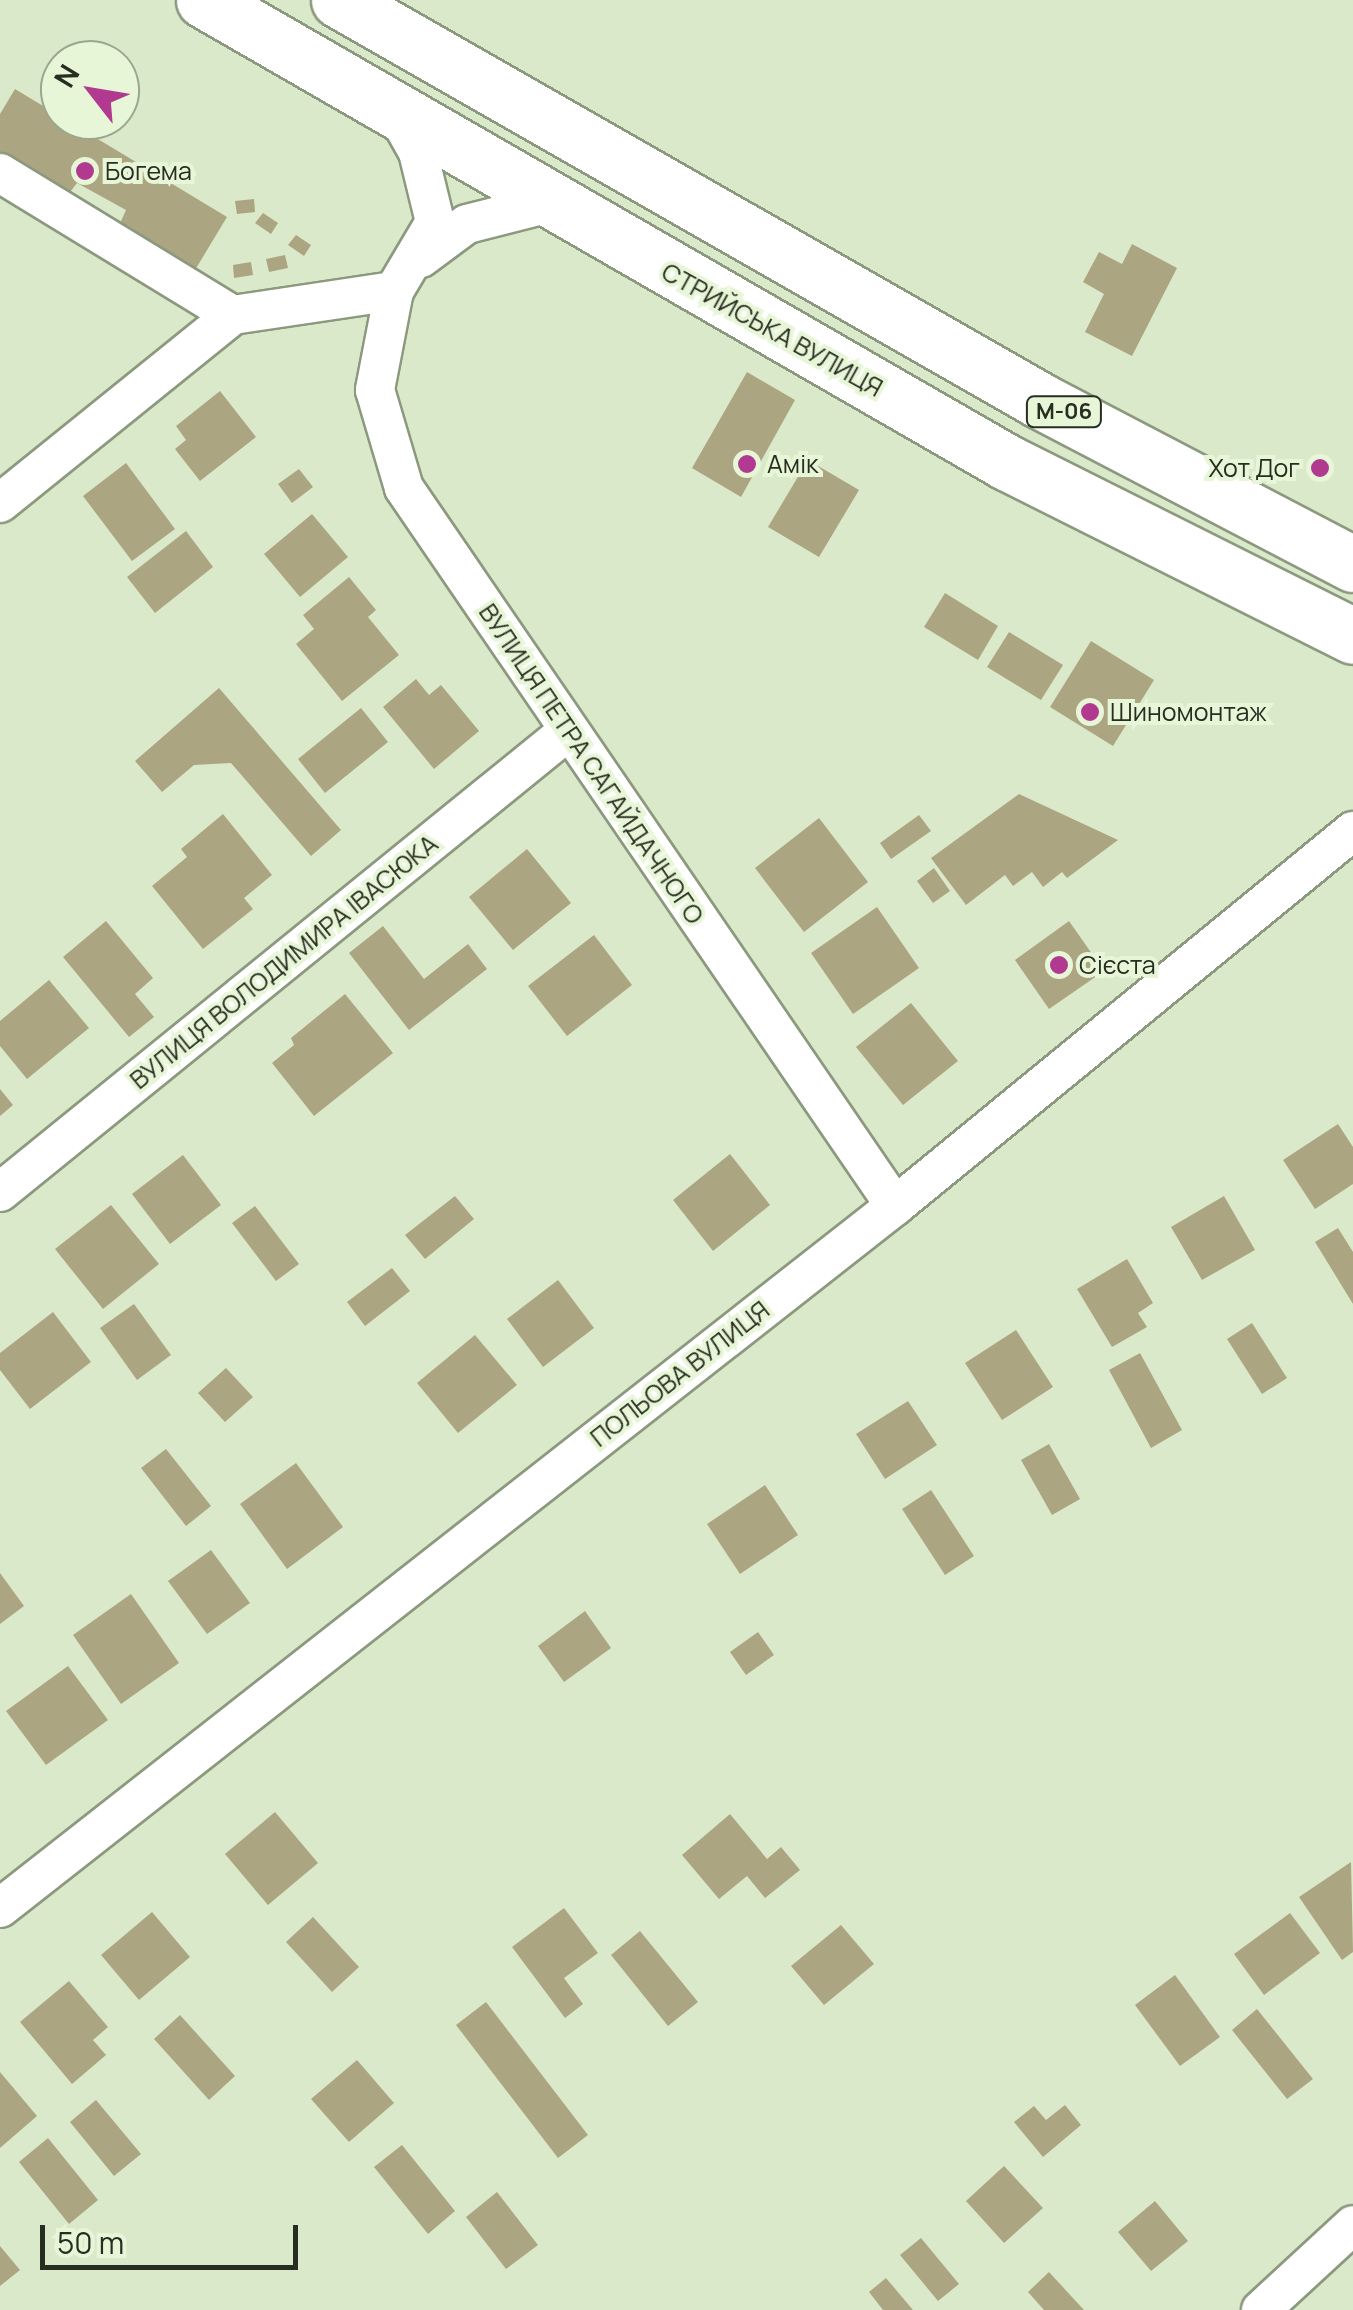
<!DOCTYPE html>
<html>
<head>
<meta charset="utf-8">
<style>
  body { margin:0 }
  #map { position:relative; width:1353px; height:2310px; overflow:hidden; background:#dbe9cb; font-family:Manrope,sans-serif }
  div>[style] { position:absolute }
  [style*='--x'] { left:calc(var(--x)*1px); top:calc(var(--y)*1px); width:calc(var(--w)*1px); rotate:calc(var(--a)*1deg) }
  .building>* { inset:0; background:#aca582 }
  .roads { filter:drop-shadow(2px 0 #8c997e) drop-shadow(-2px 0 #8c997e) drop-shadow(0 2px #8c997e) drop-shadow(0 -2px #8c997e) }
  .minor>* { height:38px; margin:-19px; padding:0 19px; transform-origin:19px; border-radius:19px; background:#fff }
  .trunk>* { height:55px; margin:-27.5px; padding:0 27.5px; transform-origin:27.5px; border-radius:27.5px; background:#fff }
  .dots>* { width:28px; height:28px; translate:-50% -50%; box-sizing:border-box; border:5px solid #e8f6d8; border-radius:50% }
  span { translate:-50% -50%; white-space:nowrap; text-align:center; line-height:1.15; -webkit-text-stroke:8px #e8f6d8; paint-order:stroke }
  .shield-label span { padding:2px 8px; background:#e8f6d8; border:2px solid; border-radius:8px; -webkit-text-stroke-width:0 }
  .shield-label { font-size:22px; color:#282d22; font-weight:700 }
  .poi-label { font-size:25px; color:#282d22 }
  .left { translate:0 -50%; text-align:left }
  .right { translate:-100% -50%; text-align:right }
  .street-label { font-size:25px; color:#282d22 }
  .north { position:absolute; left:40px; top:40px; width:100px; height:100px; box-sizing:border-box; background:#e8f6d8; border:2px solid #9ba68f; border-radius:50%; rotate:301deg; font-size:28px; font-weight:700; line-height:40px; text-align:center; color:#282d22 }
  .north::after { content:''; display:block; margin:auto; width:35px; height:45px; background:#b13a90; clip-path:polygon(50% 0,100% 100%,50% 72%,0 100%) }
  .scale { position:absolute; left:40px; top:2225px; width:258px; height:45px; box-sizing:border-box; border:5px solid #282d22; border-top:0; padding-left:12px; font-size:30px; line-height:35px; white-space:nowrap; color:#282d22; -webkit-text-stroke:8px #e8f6d8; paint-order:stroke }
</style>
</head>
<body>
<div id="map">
  <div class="building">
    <i style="clip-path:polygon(15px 89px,227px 217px,192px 275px,117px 230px,126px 210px,77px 183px,65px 199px,0 160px,0 114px)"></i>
    <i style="clip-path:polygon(254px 199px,255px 212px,237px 214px,235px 201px)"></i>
    <i style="clip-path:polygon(263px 213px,278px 223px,271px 234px,255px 223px)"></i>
    <i style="clip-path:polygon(296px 235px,311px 245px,304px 256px,288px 245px)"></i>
    <i style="clip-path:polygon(1132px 244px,1177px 268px,1132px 356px,1085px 332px,1104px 294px,1083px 282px,1099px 252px,1122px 264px)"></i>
    <i style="clip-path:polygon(285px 255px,288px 268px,269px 272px,266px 259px)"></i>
    <i style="clip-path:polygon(251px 262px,253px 275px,234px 278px,233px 265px)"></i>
    <i style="clip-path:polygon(747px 372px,795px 400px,741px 497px,692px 468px)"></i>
    <i style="clip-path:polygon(220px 391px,256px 437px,200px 481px,175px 449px,186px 440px,176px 426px)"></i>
    <i style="clip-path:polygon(808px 460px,859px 490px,819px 557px,768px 527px)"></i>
    <i style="clip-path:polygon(126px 463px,175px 529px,132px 561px,83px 496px)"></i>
    <i style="clip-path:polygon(299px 469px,313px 487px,292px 503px,278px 484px)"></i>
    <i style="clip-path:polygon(312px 514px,348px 557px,300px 597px,264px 554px)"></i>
    <i style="clip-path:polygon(186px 531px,213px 567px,155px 613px,127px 577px)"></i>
    <i style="clip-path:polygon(349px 577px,376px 610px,368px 617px,399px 655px,342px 701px,296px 644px,314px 629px,303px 615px)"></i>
    <i style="clip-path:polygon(945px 593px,998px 626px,978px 660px,924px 627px)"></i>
    <i style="clip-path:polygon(1009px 632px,1063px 665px,1041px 700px,987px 667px)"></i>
    <i style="clip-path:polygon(1091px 641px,1154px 680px,1113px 746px,1050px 707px)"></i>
    <i style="clip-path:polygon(416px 679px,429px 695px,441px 685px,479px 731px,434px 769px,383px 707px)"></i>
    <i style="clip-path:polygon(219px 688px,341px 830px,311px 856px,231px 763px,194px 765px,162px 792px,135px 761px)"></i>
    <i style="clip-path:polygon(361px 708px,388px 742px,325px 793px,298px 759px)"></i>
    <i style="clip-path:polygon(1019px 794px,1118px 840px,1067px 878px,1062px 872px,1043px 887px,1032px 872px,1013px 886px,1005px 875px,966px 905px,931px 858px)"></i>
    <i style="clip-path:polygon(223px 814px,272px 875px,244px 898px,253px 909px,203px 949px,152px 886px,187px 857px,181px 849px)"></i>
    <i style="clip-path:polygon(919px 815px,931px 831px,891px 859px,880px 843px)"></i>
    <i style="clip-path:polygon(819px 818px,868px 882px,804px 932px,755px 868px)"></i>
    <i style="clip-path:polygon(527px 849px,571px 903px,513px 950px,469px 897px)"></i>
    <i style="clip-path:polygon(934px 868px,950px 891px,933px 903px,917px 881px)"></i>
    <i style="clip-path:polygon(877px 907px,919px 968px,853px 1014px,811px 953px)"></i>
    <i style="clip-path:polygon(106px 921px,153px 978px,135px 994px,154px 1017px,129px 1037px,63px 957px)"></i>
    <i style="clip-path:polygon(1069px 921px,1104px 971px,1049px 1009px,1015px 960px)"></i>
    <i style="clip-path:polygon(383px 926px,424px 979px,468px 944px,487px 969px,409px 1030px,349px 953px)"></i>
    <i style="clip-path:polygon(594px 935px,632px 985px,567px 1036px,528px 986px)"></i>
    <i style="clip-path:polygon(49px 980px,89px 1028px,27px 1079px,0 1046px,0 1021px)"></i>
    <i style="clip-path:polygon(345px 994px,393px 1053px,314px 1116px,272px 1063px,294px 1045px,291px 1038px)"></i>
    <i style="clip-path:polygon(911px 1003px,958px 1061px,903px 1105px,856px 1047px)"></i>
    <i style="clip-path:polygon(0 1089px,13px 1105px,0 1116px)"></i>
    <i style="clip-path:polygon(1338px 1124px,1353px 1147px,1353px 1184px,1315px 1209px,1283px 1160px)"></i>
    <i style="clip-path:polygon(730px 1154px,770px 1205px,713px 1251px,673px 1200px)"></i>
    <i style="clip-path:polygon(183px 1155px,221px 1205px,170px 1244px,132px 1194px)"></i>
    <i style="clip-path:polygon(455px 1196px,474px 1219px,425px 1259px,405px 1235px)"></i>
    <i style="clip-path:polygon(1224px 1196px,1255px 1250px,1202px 1280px,1171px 1227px)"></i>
    <i style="clip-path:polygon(111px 1205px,159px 1264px,103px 1309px,55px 1249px)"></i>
    <i style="clip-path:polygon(255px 1206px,299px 1264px,276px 1281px,232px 1223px)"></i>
    <i style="clip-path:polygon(1338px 1228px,1353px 1252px,1353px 1304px,1315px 1242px)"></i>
    <i style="clip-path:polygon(1127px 1259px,1153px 1303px,1138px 1313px,1147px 1327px,1112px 1347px,1077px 1289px)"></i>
    <i style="clip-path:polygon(392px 1268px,410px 1291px,365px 1326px,347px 1302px)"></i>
    <i style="clip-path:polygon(558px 1280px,594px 1328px,543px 1367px,507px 1319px)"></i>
    <i style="clip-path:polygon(134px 1304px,171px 1355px,137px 1380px,100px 1328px)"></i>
    <i style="clip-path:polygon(53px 1312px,91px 1362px,30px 1409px,0 1370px,0 1353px)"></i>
    <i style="clip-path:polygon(1252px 1323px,1287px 1378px,1262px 1394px,1227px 1339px)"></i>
    <i style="clip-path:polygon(1016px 1330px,1053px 1387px,1002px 1420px,965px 1363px)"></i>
    <i style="clip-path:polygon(475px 1335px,517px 1385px,458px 1433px,417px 1383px)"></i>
    <i style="clip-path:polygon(1140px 1353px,1182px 1430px,1151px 1448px,1109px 1370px)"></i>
    <i style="clip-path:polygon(226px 1368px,253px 1397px,225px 1422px,198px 1393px)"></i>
    <i style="clip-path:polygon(908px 1401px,937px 1445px,885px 1479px,856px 1434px)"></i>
    <i style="clip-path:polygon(1049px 1444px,1080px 1499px,1052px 1515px,1021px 1460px)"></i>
    <i style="clip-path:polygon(166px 1449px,211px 1506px,186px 1526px,141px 1468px)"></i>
    <i style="clip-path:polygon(296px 1463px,343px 1527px,287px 1569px,240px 1504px)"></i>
    <i style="clip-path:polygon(765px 1485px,798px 1535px,740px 1574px,707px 1524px)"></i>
    <i style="clip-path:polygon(931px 1490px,974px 1556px,945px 1575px,902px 1509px)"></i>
    <i style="clip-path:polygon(211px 1550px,250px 1603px,207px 1634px,168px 1581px)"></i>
    <i style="clip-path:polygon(0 1573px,24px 1606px,0 1624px)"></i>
    <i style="clip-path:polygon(131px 1594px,179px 1663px,121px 1704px,73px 1635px)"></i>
    <i style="clip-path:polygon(585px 1611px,611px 1648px,564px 1682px,538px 1646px)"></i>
    <i style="clip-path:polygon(758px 1632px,774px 1655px,746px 1675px,730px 1652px)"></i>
    <i style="clip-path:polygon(68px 1666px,108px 1720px,46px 1765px,6px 1711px)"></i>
    <i style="clip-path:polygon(275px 1812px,318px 1863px,268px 1905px,225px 1854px)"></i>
    <i style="clip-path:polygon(730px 1814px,767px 1859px,781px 1847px,800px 1870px,765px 1898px,747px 1876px,719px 1899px,682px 1855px)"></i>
    <i style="clip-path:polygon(1351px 1862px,1353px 1952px,1342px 1960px,1299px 1897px)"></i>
    <i style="clip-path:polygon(564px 1908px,598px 1953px,564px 1978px,583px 2004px,565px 2018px,512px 1947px)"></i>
    <i style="clip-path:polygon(152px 1912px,190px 1957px,139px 2000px,101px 1955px)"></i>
    <i style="clip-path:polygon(1290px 1913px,1320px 1953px,1264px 1995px,1234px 1954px)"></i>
    <i style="clip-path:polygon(313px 1917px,359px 1967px,332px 1992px,286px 1942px)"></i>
    <i style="clip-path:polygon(841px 1925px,874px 1964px,824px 2005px,791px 1966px)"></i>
    <i style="clip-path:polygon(640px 1931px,698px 2002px,668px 2026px,611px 1955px)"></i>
    <i style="clip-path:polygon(1175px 1975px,1220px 2037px,1180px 2066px,1135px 2005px)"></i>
    <i style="clip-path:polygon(69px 1981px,108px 2027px,93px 2040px,106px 2055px,72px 2084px,20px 2022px)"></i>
    <i style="clip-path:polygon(486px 2002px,588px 2135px,558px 2158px,456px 2025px)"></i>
    <i style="clip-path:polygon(1257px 2009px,1313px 2079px,1287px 2099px,1232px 2030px)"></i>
    <i style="clip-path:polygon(180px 2015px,235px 2076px,209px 2100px,154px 2039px)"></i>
    <i style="clip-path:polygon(357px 2060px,394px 2103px,349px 2142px,311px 2099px)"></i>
    <i style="clip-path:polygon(0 2072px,37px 2116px,0 2148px)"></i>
    <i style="clip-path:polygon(96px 2100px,141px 2154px,114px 2176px,70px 2122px)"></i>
    <i style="clip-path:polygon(1065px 2105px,1081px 2125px,1043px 2157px,1014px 2122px,1034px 2106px,1046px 2120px)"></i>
    <i style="clip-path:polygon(48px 2138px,98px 2200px,69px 2224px,19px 2162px)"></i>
    <i style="clip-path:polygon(402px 2145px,455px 2211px,428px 2234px,374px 2167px)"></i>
    <i style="clip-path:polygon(1004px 2166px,1043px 2208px,1004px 2243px,966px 2201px)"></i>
    <i style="clip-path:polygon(497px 2192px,538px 2245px,506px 2269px,466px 2217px)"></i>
    <i style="clip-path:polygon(1155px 2201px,1188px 2241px,1151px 2271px,1118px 2232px)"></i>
    <i style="clip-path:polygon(921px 2238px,959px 2284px,938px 2301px,900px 2255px)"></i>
    <i style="clip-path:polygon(0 2246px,20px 2270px,0 2286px)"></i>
    <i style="clip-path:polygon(1049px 2272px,1084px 2310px,1044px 2310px,1028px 2292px)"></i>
    <i style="clip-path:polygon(886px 2278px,913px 2310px,883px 2310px,869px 2292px)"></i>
  </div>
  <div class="roads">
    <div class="minor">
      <i style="--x:396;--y:113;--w:45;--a:60.6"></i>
      <i style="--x:418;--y:152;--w:72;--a:76.3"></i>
      <i style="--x:435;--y:222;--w:80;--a:120.7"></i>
      <i style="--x:394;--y:291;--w:101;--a:100.9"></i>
      <i style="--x:375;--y:390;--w:102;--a:73.5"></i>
      <i style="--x:404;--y:488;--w:870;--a:55.63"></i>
      <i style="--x:0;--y:173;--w:273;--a:31.4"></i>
      <i style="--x:233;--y:315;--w:163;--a:-8.5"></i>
      <i style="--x:421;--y:258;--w:57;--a:-36.5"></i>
      <i style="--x:467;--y:224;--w:86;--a:-14.2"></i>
      <i style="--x:0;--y:503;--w:299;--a:-38.9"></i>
      <i style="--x:0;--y:1192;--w:732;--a:-39.06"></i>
      <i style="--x:0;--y:1908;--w:1137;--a:-38.11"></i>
      <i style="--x:895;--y:1206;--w:592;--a:-39.31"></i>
      <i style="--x:1261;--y:2310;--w:125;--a:-42.7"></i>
    </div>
    <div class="trunk">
      <i style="--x:204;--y:0;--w:926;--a:29.94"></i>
      <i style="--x:1006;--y:462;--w:388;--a:26.6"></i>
      <i style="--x:339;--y:0;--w:806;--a:29.74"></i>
      <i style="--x:1039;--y:400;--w:354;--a:27.6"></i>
    </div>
  </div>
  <div class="dots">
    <i style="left:85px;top:171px;background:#b13a90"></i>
    <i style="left:747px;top:464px;background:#b13a90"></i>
    <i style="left:1320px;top:468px;background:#b13a90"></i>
    <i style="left:1090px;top:712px;background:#b13a90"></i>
    <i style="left:1059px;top:965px;background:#b13a90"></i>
  </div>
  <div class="shield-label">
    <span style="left:1064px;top:412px">М-06</span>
  </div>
  <div class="poi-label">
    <span class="left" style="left:105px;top:171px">Богема</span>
    <span class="left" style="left:767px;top:464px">Амік</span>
    <span class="right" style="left:1300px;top:468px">Хот Дог</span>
    <span class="left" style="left:1110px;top:712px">Шиномонтаж</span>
    <span class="left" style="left:1079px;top:965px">Сієста</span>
  </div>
  <div class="street-label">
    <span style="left:772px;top:330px;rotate:29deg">СТРИЙСЬКА ВУЛИЦЯ</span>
    <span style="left:591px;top:764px;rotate:56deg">ВУЛИЦЯ ПЕТРА САГАЙДАЧНОГО</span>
    <span style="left:284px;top:962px;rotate:-39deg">ВУЛИЦЯ ВОЛОДИМИРА ІВАСЮКА</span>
    <span style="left:680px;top:1374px;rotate:-38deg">ПОЛЬОВА ВУЛИЦЯ</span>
  </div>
  <div class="north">N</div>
  <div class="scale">50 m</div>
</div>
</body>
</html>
